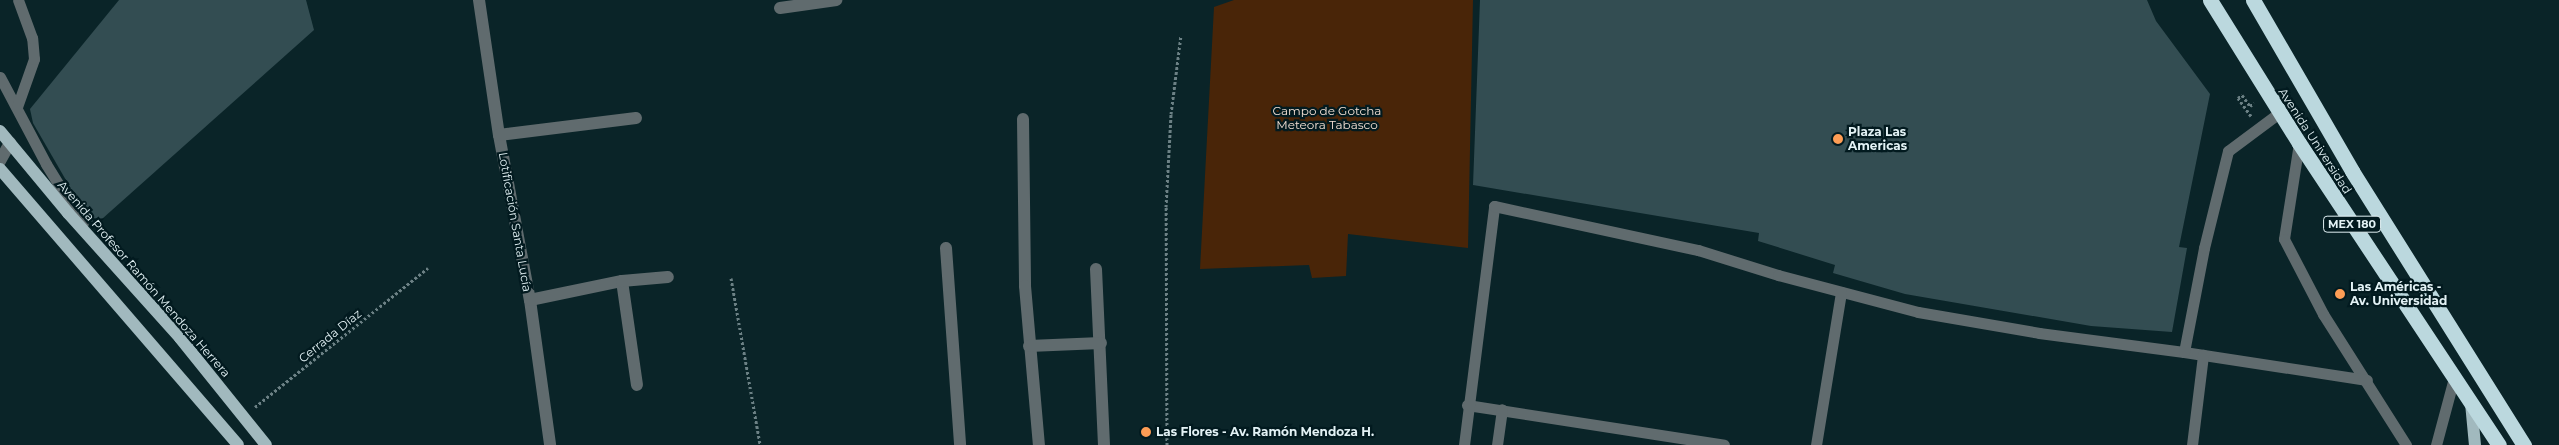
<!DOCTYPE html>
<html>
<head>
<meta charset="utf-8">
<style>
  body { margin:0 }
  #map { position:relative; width:2559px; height:445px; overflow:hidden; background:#0a2428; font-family:Montserrat,sans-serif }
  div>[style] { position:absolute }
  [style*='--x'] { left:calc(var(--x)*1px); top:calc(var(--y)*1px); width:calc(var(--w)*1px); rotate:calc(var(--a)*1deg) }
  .green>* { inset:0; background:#492508 }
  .building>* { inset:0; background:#334d52 }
  .path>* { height:3px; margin-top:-1.5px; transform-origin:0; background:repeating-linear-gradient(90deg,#6c8185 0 2.5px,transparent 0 5px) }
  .lane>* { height:11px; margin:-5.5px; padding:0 5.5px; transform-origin:5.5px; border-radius:5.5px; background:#606b6e }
  .street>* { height:12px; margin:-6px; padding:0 6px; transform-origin:6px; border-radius:6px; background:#606b6e }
  .primary>* { height:12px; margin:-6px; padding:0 6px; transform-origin:6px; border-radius:6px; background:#a1b9be }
  .highway>* { height:15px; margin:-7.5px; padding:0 7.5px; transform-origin:7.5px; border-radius:7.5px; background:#bbd8de }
  .dots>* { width:14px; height:14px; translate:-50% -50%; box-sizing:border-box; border:2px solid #021a1f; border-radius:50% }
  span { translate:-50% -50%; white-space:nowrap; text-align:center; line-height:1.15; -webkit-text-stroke:4.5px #021a1f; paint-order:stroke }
  .shield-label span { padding:1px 4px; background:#021a1f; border:1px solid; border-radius:4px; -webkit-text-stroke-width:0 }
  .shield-label { font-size:11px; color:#e3f2f5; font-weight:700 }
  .park-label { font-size:12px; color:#f2dfd3 }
  .poi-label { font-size:12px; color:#e3f2f5; font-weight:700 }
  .left { translate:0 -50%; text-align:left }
  .street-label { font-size:12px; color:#e3f2f5 }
</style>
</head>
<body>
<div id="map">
  <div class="green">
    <i style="clip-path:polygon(1234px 0,1473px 0,1468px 248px,1348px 234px,1346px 276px,1312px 278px,1309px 265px,1200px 269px,1214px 7px)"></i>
  </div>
  <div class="building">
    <i style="clip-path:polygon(119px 0,306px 0,314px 30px,93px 227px,33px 123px,30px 109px)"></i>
    <i style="clip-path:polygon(1480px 0,2147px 0,2156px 21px,2210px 94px,2179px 247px,2187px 248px,2172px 332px,2091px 326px,1905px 294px,1833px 273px,1835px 265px,1758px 241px,1759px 233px,1473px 185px)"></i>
  </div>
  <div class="path">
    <i style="--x:2251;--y:116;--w:22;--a:-126"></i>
    <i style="--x:2238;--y:98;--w:5;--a:-37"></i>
    <i style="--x:2242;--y:95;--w:14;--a:54"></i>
    <i style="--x:2250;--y:106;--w:5;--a:-37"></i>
    <i style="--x:731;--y:278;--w:169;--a:80.1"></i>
    <i style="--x:255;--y:407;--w:222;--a:-38.8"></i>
    <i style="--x:1167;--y:445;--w:238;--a:-90.2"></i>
    <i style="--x:1166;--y:207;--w:93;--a:-86.9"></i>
    <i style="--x:1171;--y:114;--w:80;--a:-82.8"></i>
  </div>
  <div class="lane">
    <i style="--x:0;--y:77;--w:98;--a:62.1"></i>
    <i style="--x:46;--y:164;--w:70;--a:58.3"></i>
    <i style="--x:17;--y:107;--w:51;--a:-70.5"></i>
    <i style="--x:34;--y:59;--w:21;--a:-95"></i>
    <i style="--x:32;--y:38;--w:40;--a:-110.2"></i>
    <i style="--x:2299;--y:143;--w:97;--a:98.9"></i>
    <i style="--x:2284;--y:239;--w:85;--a:62.5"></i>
    <i style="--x:2323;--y:314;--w:155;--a:57.6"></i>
    <i style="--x:2184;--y:352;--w:185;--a:8.7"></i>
    <i style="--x:1467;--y:405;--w:260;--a:8.8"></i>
    <i style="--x:1464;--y:445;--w:241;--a:-82.8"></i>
    <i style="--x:1494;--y:206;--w:209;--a:12.2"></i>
    <i style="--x:1698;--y:250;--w:84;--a:17.4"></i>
    <i style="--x:1778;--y:275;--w:145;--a:14.8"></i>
    <i style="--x:1918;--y:312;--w:123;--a:9.8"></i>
    <i style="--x:2039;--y:333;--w:146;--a:7.5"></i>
    <i style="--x:2184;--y:352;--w:106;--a:-79.1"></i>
    <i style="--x:2204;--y:248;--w:100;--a:-76.1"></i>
    <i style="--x:2228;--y:151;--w:64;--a:-36.7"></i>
    <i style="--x:1497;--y:445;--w:36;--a:-82"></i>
    <i style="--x:1816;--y:445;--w:155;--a:-80.7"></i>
    <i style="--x:2192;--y:445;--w:91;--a:-83"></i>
    <i style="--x:2436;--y:445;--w:69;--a:-75"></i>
  </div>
  <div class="street">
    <i style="--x:479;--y:0;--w:136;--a:81.6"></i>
    <i style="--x:499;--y:135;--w:168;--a:79.4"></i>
    <i style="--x:530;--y:300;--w:146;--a:82.1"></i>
    <i style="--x:780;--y:8;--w:57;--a:-8.1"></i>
    <i style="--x:1023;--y:119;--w:167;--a:89.3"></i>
    <i style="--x:1025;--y:286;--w:160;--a:85"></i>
    <i style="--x:499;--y:135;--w:138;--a:-7.1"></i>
    <i style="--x:0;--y:161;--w:21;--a:-61"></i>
    <i style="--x:946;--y:248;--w:197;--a:85.9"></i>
    <i style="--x:1096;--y:269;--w:176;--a:87.4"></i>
    <i style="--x:622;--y:281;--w:105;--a:81.8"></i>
    <i style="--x:530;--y:300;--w:94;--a:-11.7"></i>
    <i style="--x:622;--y:281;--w:46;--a:-5"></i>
    <i style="--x:1029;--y:346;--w:72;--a:-2.4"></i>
  </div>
  <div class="primary">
    <i style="--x:0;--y:131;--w:107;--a:50.3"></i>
    <i style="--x:68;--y:213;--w:168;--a:48.1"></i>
    <i style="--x:180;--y:338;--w:137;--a:51.2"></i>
    <i style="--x:0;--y:169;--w:364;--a:49.2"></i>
    <i style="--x:2471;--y:403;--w:42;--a:84.6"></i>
  </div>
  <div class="highway">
    <i style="--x:2210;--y:0;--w:168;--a:58.1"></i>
    <i style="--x:2299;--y:143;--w:362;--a:56.5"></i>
    <i style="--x:2253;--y:0;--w:198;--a:59.9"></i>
    <i style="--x:2352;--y:171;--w:324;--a:57.9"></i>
  </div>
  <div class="dots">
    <i style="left:1838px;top:139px;background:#fd9d55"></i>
    <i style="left:2340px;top:294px;background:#fd9d55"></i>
    <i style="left:1146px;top:432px;background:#fd9d55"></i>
  </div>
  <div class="shield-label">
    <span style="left:2352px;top:224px">MEX 180</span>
  </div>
  <div class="park-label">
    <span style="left:1327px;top:118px">Campo de Gotcha<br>Meteora Tabasco</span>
  </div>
  <div class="poi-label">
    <span class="left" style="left:1848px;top:139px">Plaza Las<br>Americas</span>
    <span class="left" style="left:2350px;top:294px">Las Américas -<br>Av. Universidad</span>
    <span class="left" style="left:1156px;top:432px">Las Flores - Av. Ramón Mendoza H.</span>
  </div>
  <div class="street-label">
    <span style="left:2315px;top:141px;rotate:57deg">Avenida Universidad</span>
    <span style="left:515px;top:222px;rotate:80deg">Lotificación Santa Lucía</span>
    <span style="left:144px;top:279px;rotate:49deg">Avenida Profesor Ramón Mendoza Herrera</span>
    <span style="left:330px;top:336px;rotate:-39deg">Cerrada Díaz</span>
  </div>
</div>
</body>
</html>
